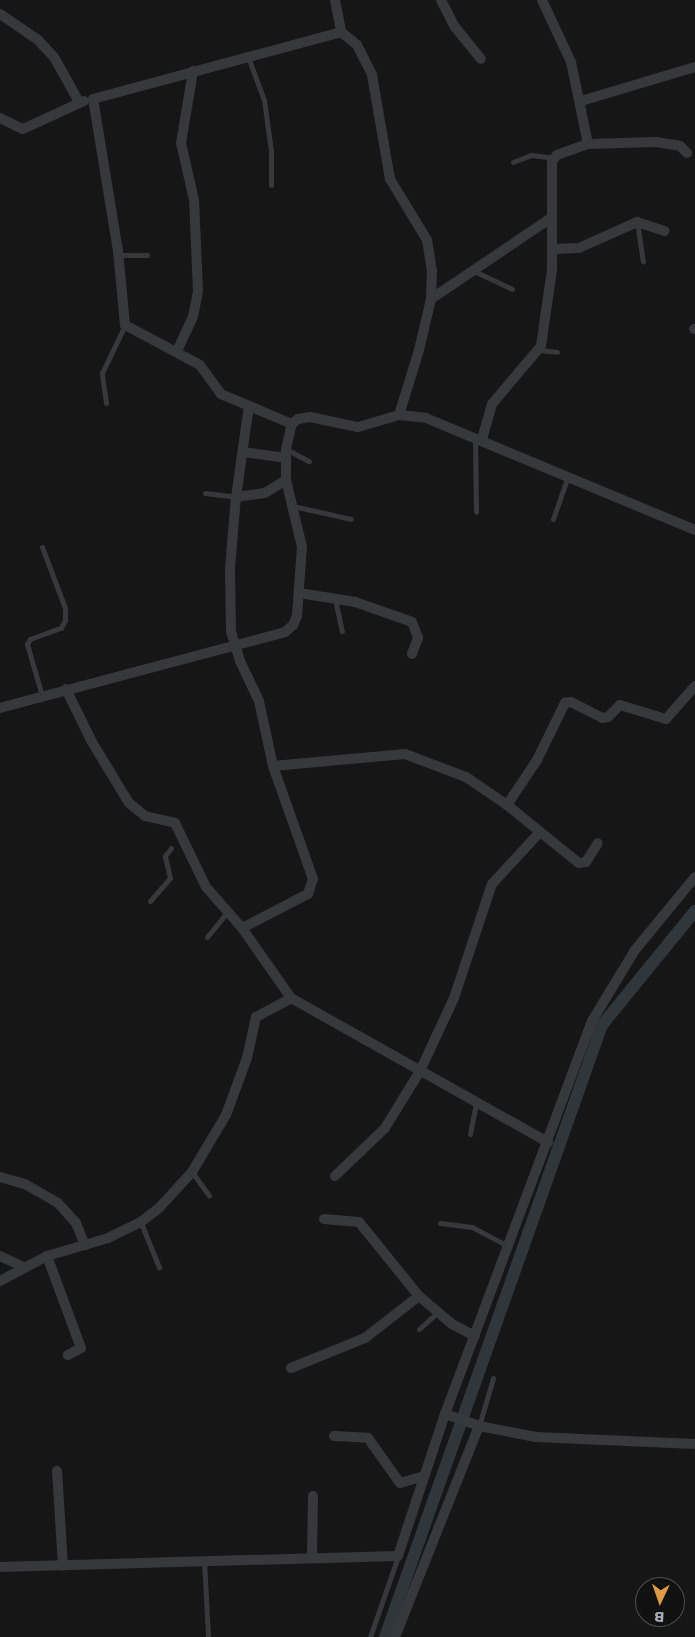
<!DOCTYPE html>
<html>
<head>
<meta charset="utf-8">
<style>
  body { margin:0 }
  #map { position:relative; width:695px; height:1637px; overflow:hidden; background:#161617; font-family:Rubik,sans-serif }
  div>[style] { position:absolute }
  [style*='--x'] { left:calc(var(--x)*1px); top:calc(var(--y)*1px); width:calc(var(--w)*1px); rotate:calc(var(--a)*1deg) }
  .canal>* { height:12px; margin:-6px; padding:0 6px; transform-origin:6px; border-radius:6px; background:#2f373c }
  .lane>* { height:5px; margin:-2.5px; padding:0 2.5px; transform-origin:2.5px; border-radius:2.5px; background:#37383c }
  .street>* { height:10px; margin:-5px; padding:0 5px; transform-origin:5px; border-radius:5px; background:#37383c }
  span { translate:-50% -50%; white-space:nowrap; text-align:center; line-height:1.15; -webkit-text-stroke:4.5px #111112; paint-order:stroke }
  .north { position:absolute; left:635px; top:1577px; width:50px; height:50px; box-sizing:border-box; background:#111112; border:1px solid #4e5054; border-radius:50%; rotate:183deg; font-size:14px; font-weight:700; line-height:20px; text-align:center; color:#a9aeb6 }
  .north::after { content:''; display:block; margin:auto; width:18px; height:22px; background:#dd9b48; clip-path:polygon(50% 0,100% 100%,50% 72%,0 100%) }
</style>
</head>
<body>
<div id="map">
  <div class="canal">
    <i style="--x:385;--y:1637;--w:649;--a:-70.48"></i>
    <i style="--x:602;--y:1025;--w:147;--a:-50.8"></i>
  </div>
  <div class="lane">
    <i style="--x:248;--y:57;--w:46;--a:69.6"></i>
    <i style="--x:264;--y:100;--w:51;--a:82.2"></i>
    <i style="--x:271;--y:151;--w:34;--a:90"></i>
    <i style="--x:513;--y:162;--w:19;--a:-21"></i>
    <i style="--x:531;--y:155;--w:23;--a:7"></i>
    <i style="--x:637;--y:222;--w:40;--a:81.5"></i>
    <i style="--x:118;--y:255;--w:29;--a:0"></i>
    <i style="--x:474;--y:271;--w:42;--a:25.3"></i>
    <i style="--x:539;--y:350;--w:18;--a:6"></i>
    <i style="--x:106;--y:403;--w:30;--a:-98"></i>
    <i style="--x:102;--y:373;--w:53;--a:-64.4"></i>
    <i style="--x:475;--y:438;--w:74;--a:89.2"></i>
    <i style="--x:286;--y:449;--w:26;--a:28"></i>
    <i style="--x:205;--y:493;--w:31;--a:7"></i>
    <i style="--x:293;--y:506;--w:59;--a:12.6"></i>
    <i style="--x:553;--y:519;--w:46;--a:-70.8"></i>
    <i style="--x:335;--y:599;--w:33;--a:78"></i>
    <i style="--x:42;--y:696;--w:54;--a:-106.1"></i>
    <i style="--x:27;--y:644;--w:6;--a:-59"></i>
    <i style="--x:30;--y:639;--w:33;--a:-20"></i>
    <i style="--x:61;--y:628;--w:9;--a:-63"></i>
    <i style="--x:65;--y:620;--w:12;--a:-90"></i>
    <i style="--x:65;--y:608;--w:65;--a:-110.7"></i>
    <i style="--x:150;--y:901;--w:30;--a:-49"></i>
    <i style="--x:170;--y:878;--w:23;--a:-103"></i>
    <i style="--x:165;--y:856;--w:10;--a:-53"></i>
    <i style="--x:207;--y:937;--w:33;--a:-51"></i>
    <i style="--x:470;--y:1134;--w:33;--a:-79"></i>
    <i style="--x:192;--y:1172;--w:29;--a:54"></i>
    <i style="--x:141;--y:1223;--w:48;--a:67.8"></i>
    <i style="--x:440;--y:1223;--w:32;--a:7"></i>
    <i style="--x:472;--y:1227;--w:41;--a:27.8"></i>
    <i style="--x:419;--y:1329;--w:24;--a:-42"></i>
    <i style="--x:479;--y:1426;--w:50;--a:-73.7"></i>
    <i style="--x:204;--y:1560;--w:77;--a:87"></i>
    <i style="--x:370;--y:1637;--w:86;--a:-70.9"></i>
  </div>
  <div class="street">
    <i style="--x:335;--y:0;--w:33;--a:79"></i>
    <i style="--x:341;--y:32;--w:21;--a:39"></i>
    <i style="--x:357;--y:45;--w:34;--a:63"></i>
    <i style="--x:372;--y:75;--w:106;--a:80.2"></i>
    <i style="--x:390;--y:179;--w:71;--a:58.8"></i>
    <i style="--x:427;--y:240;--w:30;--a:81"></i>
    <i style="--x:432;--y:270;--w:29;--a:92"></i>
    <i style="--x:431;--y:299;--w:52;--a:103.2"></i>
    <i style="--x:419;--y:350;--w:68;--a:107.1"></i>
    <i style="--x:441;--y:0;--w:30;--a:63"></i>
    <i style="--x:455;--y:27;--w:41;--a:50.9"></i>
    <i style="--x:0;--y:14;--w:46;--a:34.4"></i>
    <i style="--x:38;--y:40;--w:23;--a:47"></i>
    <i style="--x:54;--y:57;--w:51;--a:60.9"></i>
    <i style="--x:581;--y:101;--w:119;--a:-16.6"></i>
    <i style="--x:0;--y:118;--w:25;--a:26"></i>
    <i style="--x:23;--y:129;--w:67;--a:-24.7"></i>
    <i style="--x:588;--y:144;--w:68;--a:-1.7"></i>
    <i style="--x:656;--y:142;--w:24;--a:9"></i>
    <i style="--x:680;--y:146;--w:10;--a:45"></i>
    <i style="--x:553;--y:249;--w:26;--a:-2"></i>
    <i style="--x:579;--y:248;--w:64;--a:-24.1"></i>
    <i style="--x:637;--y:222;--w:29;--a:18"></i>
    <i style="--x:431;--y:299;--w:145;--a:-34"></i>
    <i style="--x:694;--y:329;--w:1;--a:0"></i>
    <i style="--x:177;--y:351;--w:38;--a:-65"></i>
    <i style="--x:193;--y:317;--w:26;--a:-79"></i>
    <i style="--x:198;--y:291;--w:91;--a:-92.5"></i>
    <i style="--x:194;--y:200;--w:58;--a:-102.8"></i>
    <i style="--x:181;--y:143;--w:73;--a:-80.5"></i>
    <i style="--x:292;--y:424;--w:77;--a:-157.1"></i>
    <i style="--x:221;--y:394;--w:36;--a:-126"></i>
    <i style="--x:200;--y:365;--w:85;--a:-151.9"></i>
    <i style="--x:125;--y:325;--w:74;--a:-95.4"></i>
    <i style="--x:118;--y:251;--w:154;--a:-99.3"></i>
    <i style="--x:93;--y:99;--w:257;--a:-15.1"></i>
    <i style="--x:482;--y:439;--w:36;--a:-74"></i>
    <i style="--x:492;--y:404;--w:76;--a:-49.8"></i>
    <i style="--x:541;--y:346;--w:77;--a:-81.8"></i>
    <i style="--x:552;--y:270;--w:109;--a:-90"></i>
    <i style="--x:552;--y:161;--w:8;--a:-50"></i>
    <i style="--x:557;--y:155;--w:33;--a:-20"></i>
    <i style="--x:588;--y:144;--w:84;--a:-101.7"></i>
    <i style="--x:571;--y:62;--w:68;--a:-115.1"></i>
    <i style="--x:243;--y:452;--w:43;--a:7.9"></i>
    <i style="--x:236;--y:497;--w:29;--a:-8"></i>
    <i style="--x:265;--y:493;--w:25;--a:-32"></i>
    <i style="--x:299;--y:593;--w:57;--a:9.1"></i>
    <i style="--x:355;--y:602;--w:60;--a:19.3"></i>
    <i style="--x:412;--y:622;--w:17;--a:69"></i>
    <i style="--x:418;--y:638;--w:17;--a:111"></i>
    <i style="--x:66;--y:689;--w:59;--a:63.9"></i>
    <i style="--x:92;--y:742;--w:71;--a:58.8"></i>
    <i style="--x:129;--y:803;--w:21;--a:39"></i>
    <i style="--x:145;--y:816;--w:31;--a:13"></i>
    <i style="--x:175;--y:823;--w:71;--a:64.2"></i>
    <i style="--x:206;--y:887;--w:55;--a:48.7"></i>
    <i style="--x:242;--y:928;--w:85;--a:55"></i>
    <i style="--x:291;--y:998;--w:295;--a:29.3"></i>
    <i style="--x:0;--y:708;--w:295;--a:-14.9"></i>
    <i style="--x:285;--y:632;--w:11;--a:-41"></i>
    <i style="--x:293;--y:625;--w:10;--a:-66"></i>
    <i style="--x:297;--y:616;--w:69;--a:-85.9"></i>
    <i style="--x:302;--y:547;--w:69;--a:-103.4"></i>
    <i style="--x:286;--y:480;--w:31;--a:-90"></i>
    <i style="--x:286;--y:449;--w:26;--a:-77"></i>
    <i style="--x:292;--y:424;--w:8;--a:-40"></i>
    <i style="--x:298;--y:419;--w:12;--a:-9"></i>
    <i style="--x:310;--y:417;--w:49;--a:11.8"></i>
    <i style="--x:358;--y:427;--w:43;--a:-16.3"></i>
    <i style="--x:399;--y:415;--w:27;--a:6"></i>
    <i style="--x:426;--y:418;--w:291;--a:22.6"></i>
    <i style="--x:273;--y:766;--w:133;--a:-5.2"></i>
    <i style="--x:405;--y:754;--w:65;--a:20.7"></i>
    <i style="--x:466;--y:777;--w:50;--a:34.3"></i>
    <i style="--x:507;--y:805;--w:92;--a:38.9"></i>
    <i style="--x:579;--y:863;--w:7;--a:-8"></i>
    <i style="--x:586;--y:862;--w:22;--a:-58"></i>
    <i style="--x:507;--y:805;--w:54;--a:-56.3"></i>
    <i style="--x:537;--y:760;--w:64;--a:-63.8"></i>
    <i style="--x:565;--y:703;--w:6;--a:-9"></i>
    <i style="--x:571;--y:702;--w:35;--a:27"></i>
    <i style="--x:602;--y:718;--w:6;--a:-9"></i>
    <i style="--x:608;--y:717;--w:17;--a:-45"></i>
    <i style="--x:620;--y:705;--w:48;--a:16.9"></i>
    <i style="--x:666;--y:719;--w:44;--a:-48.7"></i>
    <i style="--x:242;--y:928;--w:74;--a:-27.3"></i>
    <i style="--x:308;--y:894;--w:16;--a:-72"></i>
    <i style="--x:313;--y:879;--w:120;--a:-109.5"></i>
    <i style="--x:273;--y:766;--w:66;--a:-102.2"></i>
    <i style="--x:259;--y:701;--w:44;--a:-115.4"></i>
    <i style="--x:240;--y:661;--w:30;--a:-107"></i>
    <i style="--x:231;--y:632;--w:64;--a:-90.9"></i>
    <i style="--x:230;--y:568;--w:71;--a:-85.2"></i>
    <i style="--x:236;--y:497;--w:92;--a:-81.9"></i>
    <i style="--x:335;--y:1176;--w:69;--a:-43.8"></i>
    <i style="--x:385;--y:1128;--w:67;--a:-58.4"></i>
    <i style="--x:420;--y:1071;--w:81;--a:-65"></i>
    <i style="--x:454;--y:998;--w:120;--a:-71.6"></i>
    <i style="--x:492;--y:884;--w:71;--a:-47.3"></i>
    <i style="--x:0;--y:1177;--w:26;--a:16"></i>
    <i style="--x:25;--y:1184;--w:38;--a:30"></i>
    <i style="--x:58;--y:1203;--w:27;--a:48"></i>
    <i style="--x:76;--y:1223;--w:24;--a:68"></i>
    <i style="--x:324;--y:1219;--w:35;--a:5"></i>
    <i style="--x:359;--y:1222;--w:95;--a:51"></i>
    <i style="--x:419;--y:1296;--w:43;--a:40.3"></i>
    <i style="--x:452;--y:1324;--w:26;--a:28"></i>
    <i style="--x:0;--y:1256;--w:26;--a:25"></i>
    <i style="--x:47;--y:1256;--w:98;--a:69.7"></i>
    <i style="--x:81;--y:1348;--w:15;--a:152"></i>
    <i style="--x:0;--y:1281;--w:53;--a:-28"></i>
    <i style="--x:47;--y:1256;--w:64;--a:-16.4"></i>
    <i style="--x:108;--y:1238;--w:37;--a:-26"></i>
    <i style="--x:141;--y:1222;--w:24;--a:-38"></i>
    <i style="--x:160;--y:1207;--w:47;--a:-47.6"></i>
    <i style="--x:192;--y:1172;--w:66;--a:-59.2"></i>
    <i style="--x:226;--y:1115;--w:61;--a:-69.8"></i>
    <i style="--x:247;--y:1058;--w:42;--a:-77.6"></i>
    <i style="--x:256;--y:1017;--w:40;--a:-28"></i>
    <i style="--x:291;--y:1368;--w:80;--a:-22.1"></i>
    <i style="--x:365;--y:1338;--w:68;--a:-37.9"></i>
    <i style="--x:445;--y:1414;--w:36;--a:19"></i>
    <i style="--x:479;--y:1426;--w:58;--a:10.9"></i>
    <i style="--x:536;--y:1437;--w:159;--a:2.5"></i>
    <i style="--x:334;--y:1436;--w:34;--a:3"></i>
    <i style="--x:368;--y:1438;--w:55;--a:54.6"></i>
    <i style="--x:400;--y:1483;--w:25;--a:-16"></i>
    <i style="--x:57;--y:1471;--w:95;--a:86.4"></i>
    <i style="--x:312;--y:1558;--w:62;--a:-89.1"></i>
    <i style="--x:0;--y:1567;--w:398;--a:-1.6"></i>
    <i style="--x:398;--y:1556;--w:150;--a:-71.7"></i>
    <i style="--x:445;--y:1414;--w:420;--a:-69.5"></i>
    <i style="--x:592;--y:1021;--w:83;--a:-58.8"></i>
    <i style="--x:635;--y:950;--w:94;--a:-50.6"></i>
    <i style="--x:395;--y:1637;--w:227;--a:-68.3"></i>
  </div>
  <div class="north">B</div>
</div>
</body>
</html>
